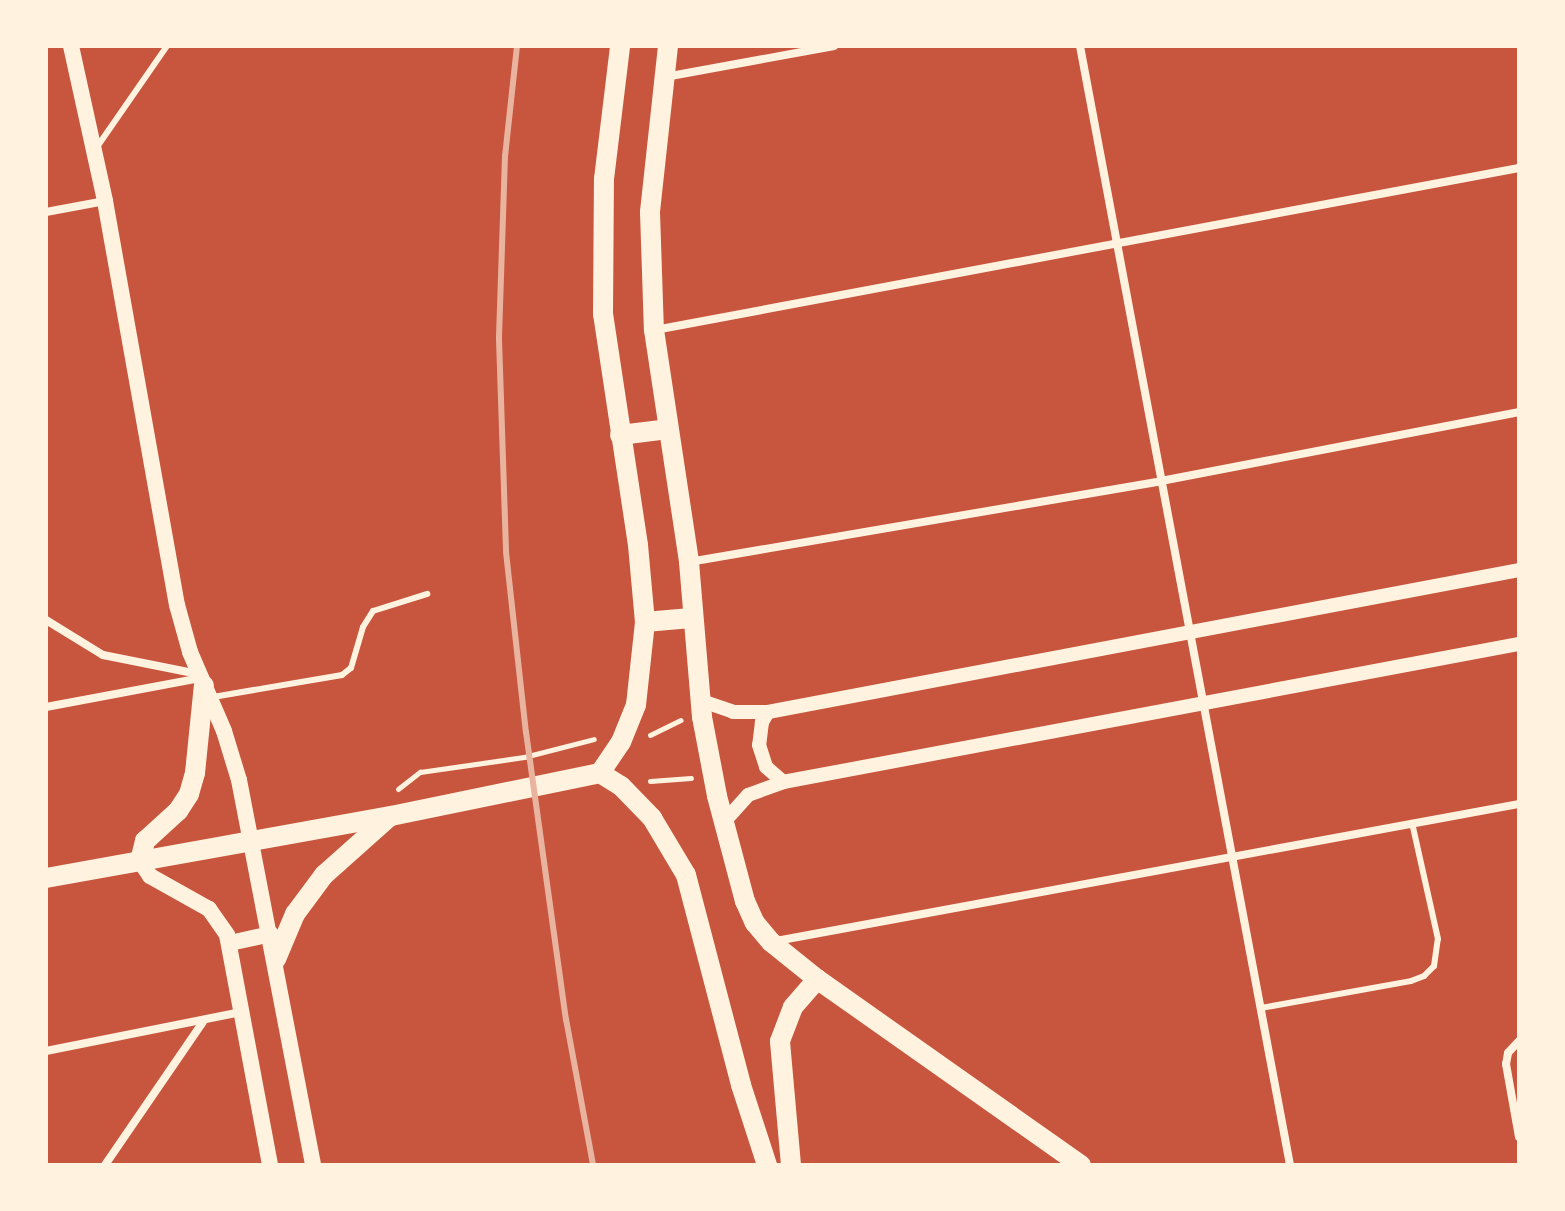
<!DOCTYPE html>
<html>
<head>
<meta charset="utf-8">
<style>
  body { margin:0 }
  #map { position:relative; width:1565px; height:1211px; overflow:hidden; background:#c8553d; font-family:"Source Sans 3",sans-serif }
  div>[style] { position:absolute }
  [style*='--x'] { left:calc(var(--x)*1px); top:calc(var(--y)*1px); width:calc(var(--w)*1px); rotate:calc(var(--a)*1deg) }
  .path>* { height:5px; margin:-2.5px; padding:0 2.5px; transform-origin:2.5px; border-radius:2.5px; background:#fff3e0 }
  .service>* { height:6px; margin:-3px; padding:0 3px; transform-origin:3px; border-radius:3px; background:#fff3e0 }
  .minor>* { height:8px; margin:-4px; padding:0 4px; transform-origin:4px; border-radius:4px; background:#fff3e0 }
  .tertiary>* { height:14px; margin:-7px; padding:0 7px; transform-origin:7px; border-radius:7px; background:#fff3e0 }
  .secondary>* { height:16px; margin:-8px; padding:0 8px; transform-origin:8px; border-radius:8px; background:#fff3e0 }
  .primary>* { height:20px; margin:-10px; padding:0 10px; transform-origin:10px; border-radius:10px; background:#fff3e0 }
  .rail>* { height:6px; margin:-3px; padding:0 3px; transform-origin:3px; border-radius:3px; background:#e9b49f }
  span { translate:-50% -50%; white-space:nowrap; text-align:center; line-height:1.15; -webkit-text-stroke:8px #fff3e0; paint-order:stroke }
  .frame { position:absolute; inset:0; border:48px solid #fff3e0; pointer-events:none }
</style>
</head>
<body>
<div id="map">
  <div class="path">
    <i style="--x:650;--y:735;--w:34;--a:-26"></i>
    <i style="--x:650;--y:781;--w:41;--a:-4.2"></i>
    <i style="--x:398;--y:789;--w:28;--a:-38"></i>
    <i style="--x:420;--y:772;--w:105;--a:-8.2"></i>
    <i style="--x:524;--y:757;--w:72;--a:-14.4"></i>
  </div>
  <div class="service">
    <i style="--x:97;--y:147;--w:123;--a:-55.3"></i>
    <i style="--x:213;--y:697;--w:131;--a:-9.7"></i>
    <i style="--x:342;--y:675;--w:11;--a:-38"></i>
    <i style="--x:351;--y:668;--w:43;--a:-73.7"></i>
    <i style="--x:363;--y:627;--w:19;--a:-58"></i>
    <i style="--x:373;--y:611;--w:57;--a:-17.5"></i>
    <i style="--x:1261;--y:1008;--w:152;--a:-10.2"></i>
    <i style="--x:1411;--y:981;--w:14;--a:-21"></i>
    <i style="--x:1424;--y:976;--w:14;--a:-45"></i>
    <i style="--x:1434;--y:966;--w:27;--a:-82"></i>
    <i style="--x:1438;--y:939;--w:119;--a:-102.6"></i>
  </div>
  <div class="minor">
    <i style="--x:1080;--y:46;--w:1139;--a:79.37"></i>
    <i style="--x:665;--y:77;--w:172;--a:-10.4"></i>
    <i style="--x:46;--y:212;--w:60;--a:-10.6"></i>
    <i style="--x:655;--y:330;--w:879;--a:-10.62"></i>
    <i style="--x:689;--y:562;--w:479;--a:-9.7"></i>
    <i style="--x:1161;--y:481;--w:365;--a:-10.9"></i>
    <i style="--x:46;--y:620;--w:67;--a:31.6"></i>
    <i style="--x:103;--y:655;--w:97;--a:11.3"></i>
    <i style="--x:46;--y:707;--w:158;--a:-10.6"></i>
    <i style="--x:776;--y:941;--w:756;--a:-10.45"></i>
    <i style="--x:1519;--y:1041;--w:16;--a:133"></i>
    <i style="--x:1508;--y:1053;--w:11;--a:100"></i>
    <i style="--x:1506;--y:1064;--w:74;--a:79.9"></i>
    <i style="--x:46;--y:1051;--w:199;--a:-11.3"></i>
    <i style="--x:105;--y:1165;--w:173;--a:-55.6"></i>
  </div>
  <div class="tertiary">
    <i style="--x:699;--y:700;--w:36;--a:19"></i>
    <i style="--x:733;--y:712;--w:35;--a:0"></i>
    <i style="--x:768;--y:712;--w:764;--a:-10.71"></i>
    <i style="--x:768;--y:712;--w:12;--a:121"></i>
    <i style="--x:762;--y:722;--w:23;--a:97"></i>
    <i style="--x:759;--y:745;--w:23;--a:72"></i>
    <i style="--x:766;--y:767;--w:23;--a:41"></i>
    <i style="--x:723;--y:823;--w:38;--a:-48"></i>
    <i style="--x:748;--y:795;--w:37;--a:-20"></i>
    <i style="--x:783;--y:782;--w:749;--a:-10.62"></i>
  </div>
  <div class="secondary">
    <i style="--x:71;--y:46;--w:159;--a:77.6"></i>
    <i style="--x:105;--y:201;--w:410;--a:79.9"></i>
    <i style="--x:177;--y:605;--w:49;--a:74.5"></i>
    <i style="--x:190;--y:652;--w:86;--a:66.7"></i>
    <i style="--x:224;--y:731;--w:51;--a:73"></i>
    <i style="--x:239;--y:780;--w:392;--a:79.1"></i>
    <i style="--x:140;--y:861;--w:18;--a:56"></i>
    <i style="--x:150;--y:876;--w:68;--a:29.2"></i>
    <i style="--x:209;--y:909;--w:32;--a:55"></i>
    <i style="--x:227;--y:935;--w:234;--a:79.4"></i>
    <i style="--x:230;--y:943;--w:42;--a:-12.4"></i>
  </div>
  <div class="primary">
    <i style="--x:668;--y:46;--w:167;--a:96.2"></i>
    <i style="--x:650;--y:212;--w:118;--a:88.1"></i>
    <i style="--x:654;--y:330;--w:235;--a:81.4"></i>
    <i style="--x:689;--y:562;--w:156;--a:85.2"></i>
    <i style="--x:702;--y:717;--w:80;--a:79.2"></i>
    <i style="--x:717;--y:796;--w:109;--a:75.1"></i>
    <i style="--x:745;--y:901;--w:24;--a:66"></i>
    <i style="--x:755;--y:923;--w:25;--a:50"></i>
    <i style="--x:771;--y:942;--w:59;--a:38.8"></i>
    <i style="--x:817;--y:979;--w:323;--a:35.2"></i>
    <i style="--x:620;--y:435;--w:48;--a:-7.1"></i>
    <i style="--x:645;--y:622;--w:46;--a:-5"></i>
    <i style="--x:600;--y:773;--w:37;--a:-56"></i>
    <i style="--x:621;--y:742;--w:40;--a:-68"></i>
    <i style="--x:636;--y:705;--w:83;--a:-83.8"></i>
    <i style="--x:645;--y:622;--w:77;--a:-95.2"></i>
    <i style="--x:638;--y:545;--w:234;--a:-98.6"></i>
    <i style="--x:603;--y:314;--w:135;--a:-89.6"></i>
    <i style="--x:604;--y:179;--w:134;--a:-83.1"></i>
    <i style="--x:600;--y:773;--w:25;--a:32"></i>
    <i style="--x:621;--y:786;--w:45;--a:45.9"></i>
    <i style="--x:652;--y:818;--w:66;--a:59.2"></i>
    <i style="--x:686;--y:875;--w:217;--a:75.3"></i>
    <i style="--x:741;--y:1085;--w:84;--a:72"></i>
    <i style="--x:140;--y:861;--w:21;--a:-76"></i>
    <i style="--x:145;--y:841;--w:45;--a:-42.3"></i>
    <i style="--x:178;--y:811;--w:20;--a:-57"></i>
    <i style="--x:189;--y:794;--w:22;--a:-74"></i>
    <i style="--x:195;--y:773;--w:88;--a:-84.2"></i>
    <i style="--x:46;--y:878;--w:351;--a:-10.2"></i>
    <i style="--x:391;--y:816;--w:213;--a:-11.6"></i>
    <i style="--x:276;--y:959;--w:49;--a:-67.1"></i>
    <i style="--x:295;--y:914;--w:49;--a:-53.4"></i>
    <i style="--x:324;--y:875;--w:86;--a:-41.7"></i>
    <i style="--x:791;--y:1165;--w:124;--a:-95.1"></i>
    <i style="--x:780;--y:1041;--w:36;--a:-69"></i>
    <i style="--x:793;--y:1007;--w:37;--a:-49"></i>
  </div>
  <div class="rail">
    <i style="--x:517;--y:46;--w:111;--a:96.2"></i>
    <i style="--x:505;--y:156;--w:183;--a:91.9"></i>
    <i style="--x:499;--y:339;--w:213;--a:88.1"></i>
    <i style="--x:506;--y:552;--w:181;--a:83.7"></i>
    <i style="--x:526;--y:732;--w:290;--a:82.1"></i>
    <i style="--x:566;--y:1019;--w:148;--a:79.5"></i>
  </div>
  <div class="frame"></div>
</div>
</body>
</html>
